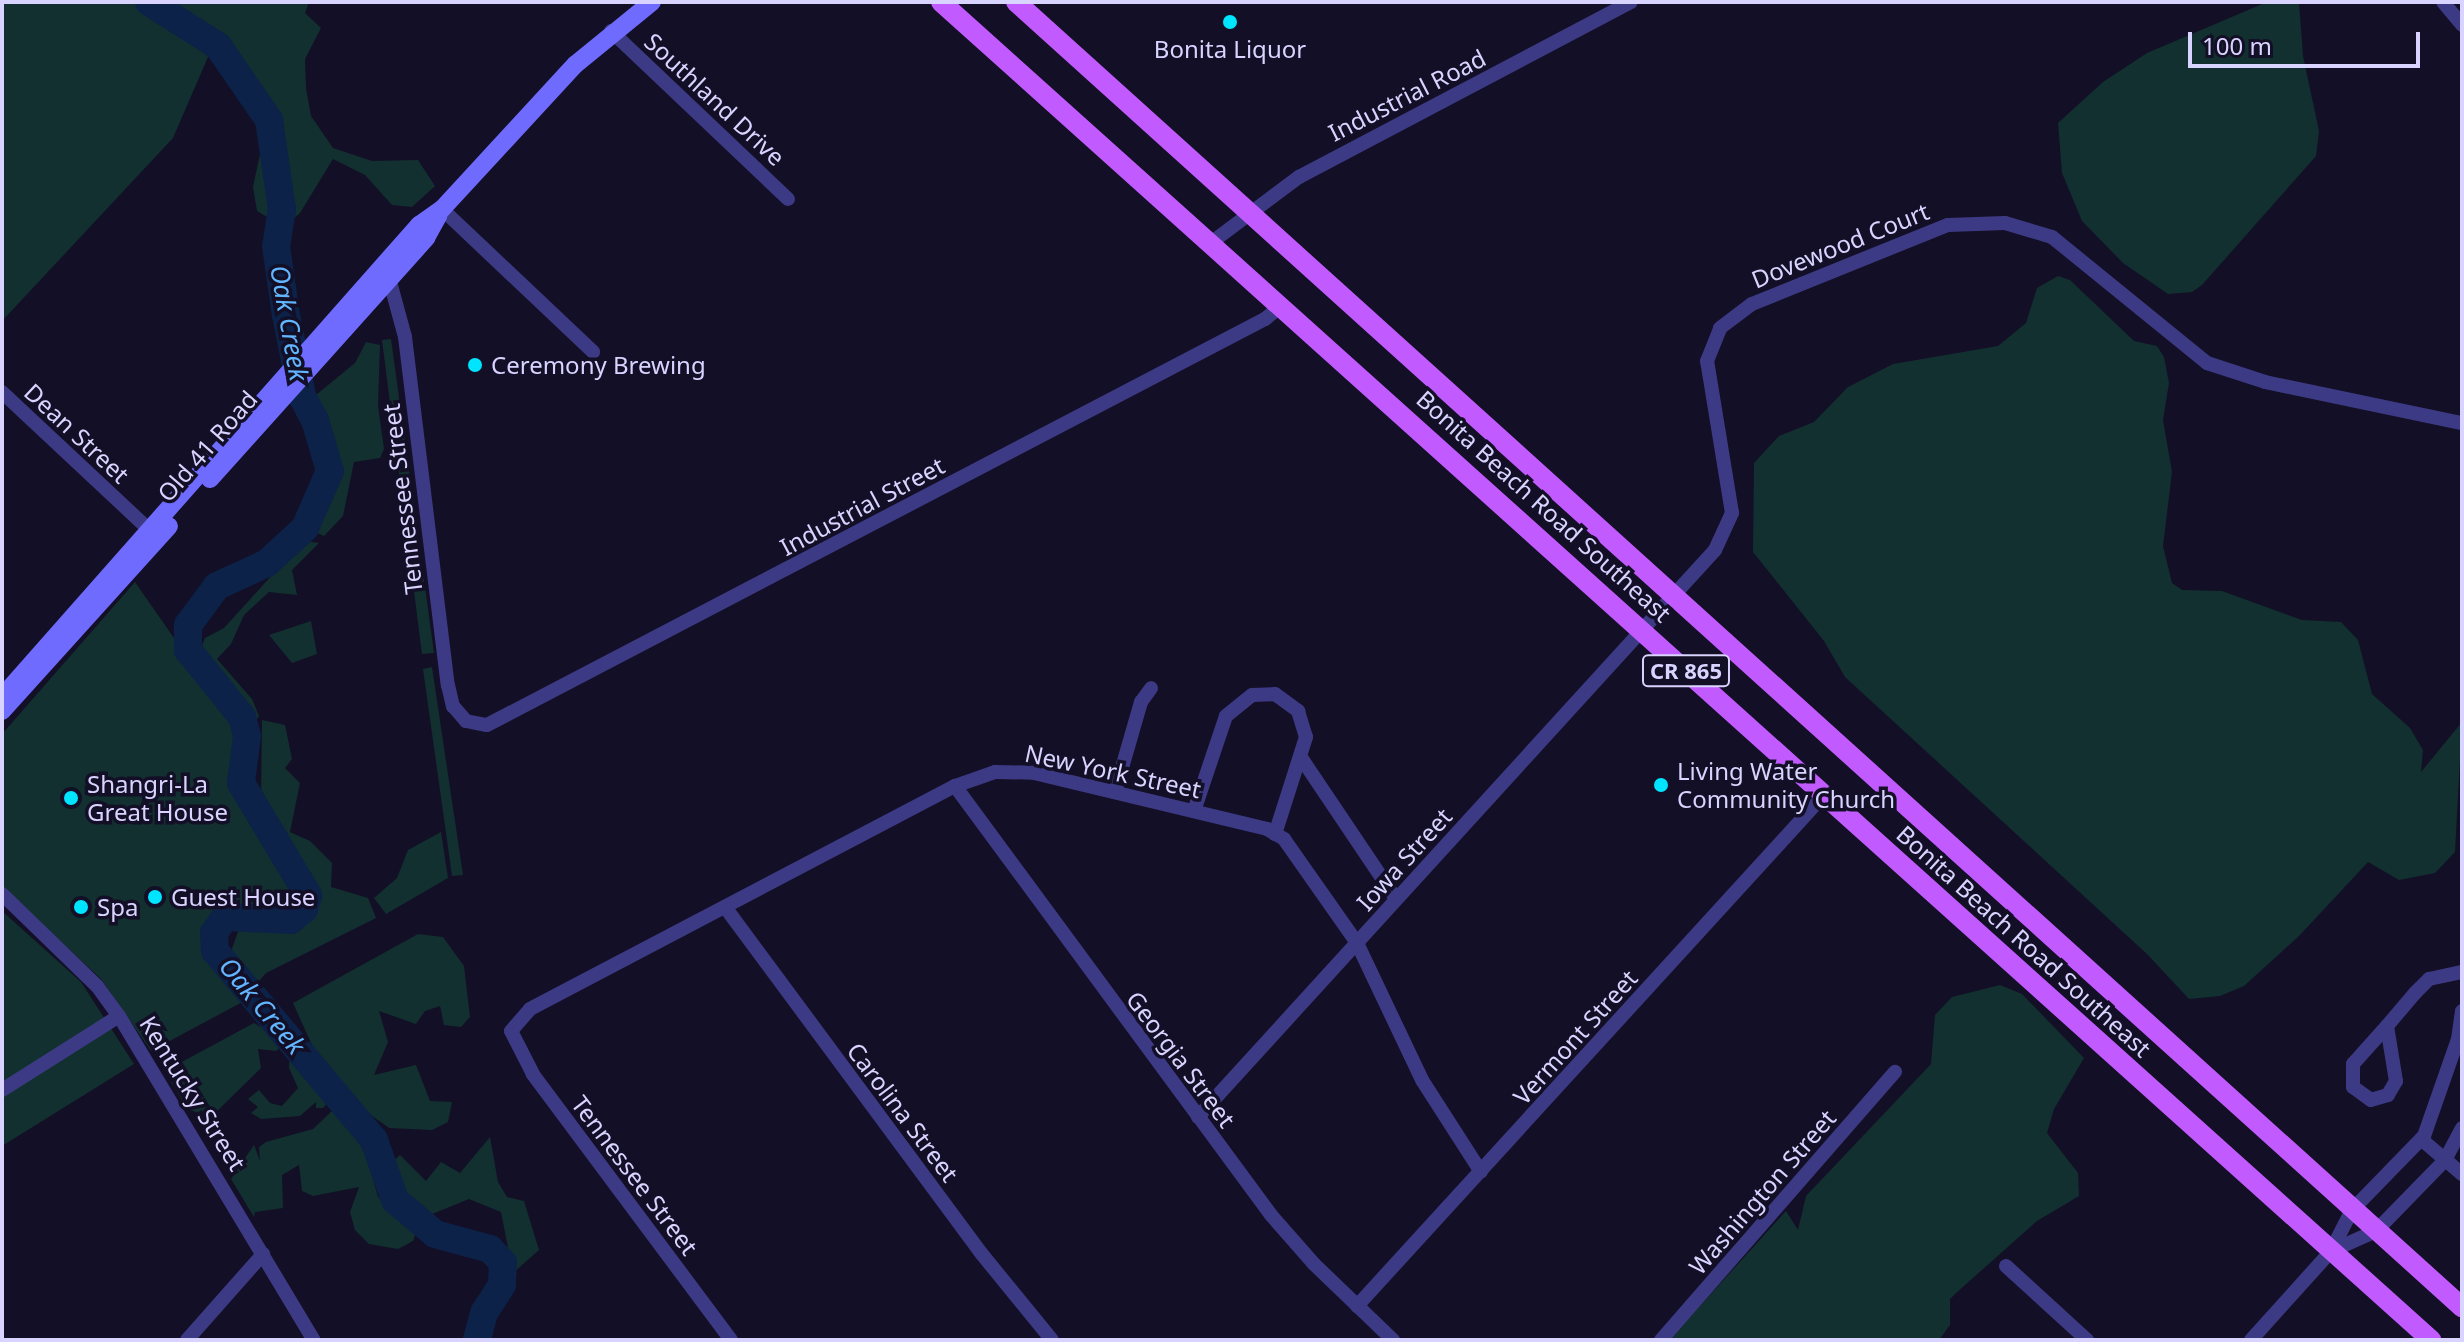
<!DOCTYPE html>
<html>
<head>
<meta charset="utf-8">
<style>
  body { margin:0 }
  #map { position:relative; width:2464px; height:1342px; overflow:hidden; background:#130f26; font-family:"Noto Sans",sans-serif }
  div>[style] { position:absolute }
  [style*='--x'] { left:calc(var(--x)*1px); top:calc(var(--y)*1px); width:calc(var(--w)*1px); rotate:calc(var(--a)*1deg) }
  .green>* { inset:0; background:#12302f }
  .river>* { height:28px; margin:-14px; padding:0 14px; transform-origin:14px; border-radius:14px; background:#0c2248 }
  .street>* { height:14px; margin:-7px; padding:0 7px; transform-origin:7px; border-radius:7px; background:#3d3a85 }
  .secondary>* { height:18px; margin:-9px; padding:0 9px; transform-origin:9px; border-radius:9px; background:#6f6bff }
  .primary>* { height:20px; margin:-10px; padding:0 10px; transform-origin:10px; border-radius:10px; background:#c25bff }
  .dots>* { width:22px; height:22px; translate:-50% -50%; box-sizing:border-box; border:4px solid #130f26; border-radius:50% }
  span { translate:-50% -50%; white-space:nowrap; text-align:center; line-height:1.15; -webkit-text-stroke:7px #130f26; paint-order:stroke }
  .shield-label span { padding:2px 6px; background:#130f26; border:2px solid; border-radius:6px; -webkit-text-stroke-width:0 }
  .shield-label { font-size:22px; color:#d9d4ff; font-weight:700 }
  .poi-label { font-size:24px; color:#d9d4ff }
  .left { translate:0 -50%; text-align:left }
  .street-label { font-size:24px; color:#d9d4ff }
  .water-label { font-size:26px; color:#62b6ff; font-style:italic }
  .frame { position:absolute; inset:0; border:4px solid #d9d4ff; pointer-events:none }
  .scale { position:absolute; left:2188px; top:32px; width:232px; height:36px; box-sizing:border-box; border:4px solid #d9d4ff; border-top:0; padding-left:10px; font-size:24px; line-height:28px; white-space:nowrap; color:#d9d4ff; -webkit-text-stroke:6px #130f26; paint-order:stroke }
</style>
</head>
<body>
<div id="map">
  <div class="green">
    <i style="clip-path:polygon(2px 2px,309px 2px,305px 13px,321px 28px,305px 59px,306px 88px,311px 116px,333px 148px,372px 161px,418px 160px,435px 186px,412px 207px,392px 205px,365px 175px,333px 159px,300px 213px,284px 227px,257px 211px,253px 187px,266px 126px,258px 99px,233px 67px,208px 57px,173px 138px,2px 321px)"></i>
    <i style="clip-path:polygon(2267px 2px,2299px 2px,2303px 56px,2319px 131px,2316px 156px,2202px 285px,2192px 292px,2168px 294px,2123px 263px,2082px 221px,2062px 173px,2058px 123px,2103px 82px,2147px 53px)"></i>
    <i style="clip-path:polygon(2058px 276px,2070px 280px,2134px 341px,2157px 346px,2164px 357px,2169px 383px,2163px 420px,2172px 472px,2163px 546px,2172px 583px,2182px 590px,2222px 591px,2302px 620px,2341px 622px,2358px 640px,2372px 694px,2410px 728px,2423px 750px,2421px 772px,2462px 722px,2455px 852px,2435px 873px,2399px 880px,2368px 862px,2299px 936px,2244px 986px,2220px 996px,2189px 999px,2147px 954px,1845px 677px,1824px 641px,1753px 552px,1754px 463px,1779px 436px,1814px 422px,1848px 387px,1893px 364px,1998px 346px,2026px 323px,2037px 288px)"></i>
    <i style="clip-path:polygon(391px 339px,434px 653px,422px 654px,382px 340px)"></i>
    <i style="clip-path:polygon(366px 342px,380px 345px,378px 406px,384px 449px,380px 458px,354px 462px,343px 516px,324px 536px,315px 532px,313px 524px,334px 461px,311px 399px,355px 363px)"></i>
    <i style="clip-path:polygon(303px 541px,319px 543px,292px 570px,297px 595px,269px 592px,244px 615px,231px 644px,217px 659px,252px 699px,259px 716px,255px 723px,226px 693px,199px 653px,205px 638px,224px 628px)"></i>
    <i style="clip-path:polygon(135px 582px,208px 687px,239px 717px,235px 787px,304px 897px,290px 916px,224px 913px,210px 933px,211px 952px,248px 999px,151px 1051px,101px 979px,2px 887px,2px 734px)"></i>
    <i style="clip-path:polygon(311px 621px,317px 654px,292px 663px,269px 635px)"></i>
    <i style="clip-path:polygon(432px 667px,463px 875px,452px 876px,423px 669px)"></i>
    <i style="clip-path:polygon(262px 720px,285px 725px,292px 759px,285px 768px,300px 783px,290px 832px,310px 841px,332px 863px,331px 887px,368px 898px,376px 918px,266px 973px,252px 989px,229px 957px,239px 929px,249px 923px,286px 929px,312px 907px,298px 863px,269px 835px,261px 798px)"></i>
    <i style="clip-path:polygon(441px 832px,448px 878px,386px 914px,374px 898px,397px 878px,408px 850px)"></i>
    <i style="clip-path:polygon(2px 911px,81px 982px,134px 1064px,2px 1146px)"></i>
    <i style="clip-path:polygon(418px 934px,443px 937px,464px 966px,470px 1017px,461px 1027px,444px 1025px,440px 1006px,425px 1011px,416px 1024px,379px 1011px,388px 1042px,374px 1075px,416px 1065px,430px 1101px,452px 1102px,448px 1122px,432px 1130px,389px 1128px,368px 1113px,316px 1054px,293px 1003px)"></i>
    <i style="clip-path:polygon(2000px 985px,2022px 994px,2084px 1058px,2054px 1109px,2047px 1133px,2078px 1173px,2079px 1196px,2037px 1221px,1956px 1293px,1950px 1299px,1950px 1325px,1939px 1340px,1669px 1340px,1786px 1211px,1798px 1230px,1806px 1196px,1931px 1064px,1935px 1015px,1952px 997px)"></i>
    <i style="clip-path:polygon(254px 1023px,285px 1042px,276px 1051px,258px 1049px,261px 1068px,211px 1117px,187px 1109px,165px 1071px)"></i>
    <i style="clip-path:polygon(290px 1050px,312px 1071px,318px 1086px,330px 1088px,333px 1097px,323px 1108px,316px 1108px,316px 1102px,300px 1116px,261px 1119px,251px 1113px,258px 1107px,248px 1099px,259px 1090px,270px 1103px,282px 1106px,298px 1088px,289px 1068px)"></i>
    <i style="clip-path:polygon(344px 1107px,364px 1147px,378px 1197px,418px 1227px,413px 1241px,398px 1249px,369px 1244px,355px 1230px,350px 1212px,359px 1187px,313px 1196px,302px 1191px,299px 1165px,282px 1175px,283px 1208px,255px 1212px,254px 1217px,231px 1179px,254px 1145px,260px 1161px,259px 1147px,266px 1142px,313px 1129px,334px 1109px)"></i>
    <i style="clip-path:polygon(490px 1137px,498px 1182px,507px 1197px,524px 1201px,539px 1250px,513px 1273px,501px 1212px,469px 1199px,420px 1219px,407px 1208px,395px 1182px,393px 1161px,400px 1155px,426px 1181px,441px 1162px,460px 1173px)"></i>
  </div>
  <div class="river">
    <i style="--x:149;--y:2;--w:82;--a:32.5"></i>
    <i style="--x:218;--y:46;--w:90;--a:55.4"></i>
    <i style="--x:269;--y:120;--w:90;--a:81.7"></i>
    <i style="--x:282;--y:209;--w:37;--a:99"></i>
    <i style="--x:276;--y:246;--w:70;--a:81.8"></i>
    <i style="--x:286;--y:315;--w:83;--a:78.8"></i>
    <i style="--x:302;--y:396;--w:27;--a:62"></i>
    <i style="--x:315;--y:420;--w:53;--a:73.6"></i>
    <i style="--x:330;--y:471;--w:62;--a:113.7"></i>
    <i style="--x:305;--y:528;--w:52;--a:137.4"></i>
    <i style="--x:267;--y:563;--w:55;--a:155.3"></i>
    <i style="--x:217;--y:586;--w:49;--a:126.6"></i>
    <i style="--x:188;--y:625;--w:25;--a:90"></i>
    <i style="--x:188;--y:650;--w:86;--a:51.1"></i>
    <i style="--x:242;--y:717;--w:20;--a:75"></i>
    <i style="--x:247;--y:736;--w:47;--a:97.3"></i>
    <i style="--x:241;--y:783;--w:131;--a:59.1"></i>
    <i style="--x:308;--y:895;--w:15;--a:106"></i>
    <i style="--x:304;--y:909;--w:17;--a:140"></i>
    <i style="--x:291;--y:920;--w:66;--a:-177.4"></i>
    <i style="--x:225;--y:917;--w:19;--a:125"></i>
    <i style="--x:214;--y:933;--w:18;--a:87"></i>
    <i style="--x:215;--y:951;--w:247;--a:49.9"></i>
    <i style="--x:374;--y:1140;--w:64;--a:70.7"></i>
    <i style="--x:395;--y:1200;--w:52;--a:40.4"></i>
    <i style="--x:435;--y:1234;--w:57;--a:15.3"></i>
    <i style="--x:490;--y:1249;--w:19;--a:47"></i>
    <i style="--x:503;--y:1263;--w:22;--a:93"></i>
    <i style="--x:502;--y:1285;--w:33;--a:123"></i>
    <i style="--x:484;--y:1313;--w:28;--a:105"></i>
  </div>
  <div class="street">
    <i style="--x:2443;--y:2;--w:30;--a:50"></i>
    <i style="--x:611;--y:31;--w:244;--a:43.5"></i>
    <i style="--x:442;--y:209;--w:208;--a:43.4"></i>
    <i style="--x:1212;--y:242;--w:109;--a:-36.8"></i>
    <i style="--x:1299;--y:177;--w:375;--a:-27.8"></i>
    <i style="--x:389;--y:278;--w:61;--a:74.8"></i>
    <i style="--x:405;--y:337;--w:351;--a:83"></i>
    <i style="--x:448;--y:685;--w:22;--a:77"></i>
    <i style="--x:453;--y:706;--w:20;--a:49"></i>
    <i style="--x:466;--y:721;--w:21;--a:11"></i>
    <i style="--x:487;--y:725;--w:878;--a:-27.56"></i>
    <i style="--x:1265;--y:319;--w:22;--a:-39"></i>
    <i style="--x:2;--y:392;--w:209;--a:43.1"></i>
    <i style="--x:1302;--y:759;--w:169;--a:56.1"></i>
    <i style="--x:955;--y:786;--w:533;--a:53.62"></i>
    <i style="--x:1271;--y:1215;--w:65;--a:48.7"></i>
    <i style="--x:1314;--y:1264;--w:110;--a:43.9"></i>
    <i style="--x:1115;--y:792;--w:94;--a:-73.9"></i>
    <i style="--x:1141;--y:702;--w:17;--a:-54"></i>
    <i style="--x:1194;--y:811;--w:100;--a:-71.4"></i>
    <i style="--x:1226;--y:716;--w:33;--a:-39"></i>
    <i style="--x:1252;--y:695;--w:23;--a:-2"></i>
    <i style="--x:1275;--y:694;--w:29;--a:36"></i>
    <i style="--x:1298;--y:711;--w:27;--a:73"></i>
    <i style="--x:1306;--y:737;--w:102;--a:107.7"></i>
    <i style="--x:2;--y:894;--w:132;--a:44.1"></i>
    <i style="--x:97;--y:986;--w:37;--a:54"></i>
    <i style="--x:119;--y:1016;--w:378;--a:59"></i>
    <i style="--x:725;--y:907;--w:430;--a:53.5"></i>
    <i style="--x:981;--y:1253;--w:112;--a:50.8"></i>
    <i style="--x:2462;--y:1011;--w:28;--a:98"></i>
    <i style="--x:2458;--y:1039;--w:103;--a:109.3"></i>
    <i style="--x:2424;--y:1136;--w:103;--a:134.2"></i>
    <i style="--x:2352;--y:1210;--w:46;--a:117.1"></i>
    <i style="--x:2331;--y:1251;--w:49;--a:-24"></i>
    <i style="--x:2376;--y:1231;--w:99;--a:-45.8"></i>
    <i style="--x:2445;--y:1160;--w:36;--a:-62"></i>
    <i style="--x:2387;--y:1026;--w:56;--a:80.7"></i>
    <i style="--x:2396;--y:1081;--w:16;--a:120"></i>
    <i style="--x:2388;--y:1095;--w:18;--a:164"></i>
    <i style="--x:2371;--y:1100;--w:22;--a:-144"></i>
    <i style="--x:2353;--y:1087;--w:23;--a:-90"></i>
    <i style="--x:2353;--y:1064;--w:51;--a:-48.2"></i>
    <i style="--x:2387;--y:1026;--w:43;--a:-49.7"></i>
    <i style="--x:2415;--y:993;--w:20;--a:-45"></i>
    <i style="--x:2429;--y:979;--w:34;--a:-12"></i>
    <i style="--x:2;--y:1090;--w:138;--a:-32.3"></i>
    <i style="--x:1198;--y:1117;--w:767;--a:-47.64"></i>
    <i style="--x:1715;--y:550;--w:41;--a:-65.3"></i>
    <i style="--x:1732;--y:513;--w:154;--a:-99.3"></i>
    <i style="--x:1707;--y:361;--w:35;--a:-68"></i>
    <i style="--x:1720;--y:328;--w:40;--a:-37"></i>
    <i style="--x:1752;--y:304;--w:211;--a:-22"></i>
    <i style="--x:1948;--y:225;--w:57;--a:-2"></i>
    <i style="--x:2005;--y:223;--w:49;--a:16.6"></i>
    <i style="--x:2052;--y:237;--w:200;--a:39.1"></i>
    <i style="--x:2207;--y:363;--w:61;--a:18.1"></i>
    <i style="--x:2265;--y:382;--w:201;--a:11.8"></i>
    <i style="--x:2421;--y:1139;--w:54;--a:40.5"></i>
    <i style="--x:2006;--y:1266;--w:110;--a:42.4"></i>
    <i style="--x:1357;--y:1306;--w:692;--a:-47.58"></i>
    <i style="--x:187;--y:1340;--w:115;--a:-48.5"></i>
    <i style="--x:731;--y:1340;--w:332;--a:-126.7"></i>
    <i style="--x:533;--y:1074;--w:48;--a:-117.1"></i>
    <i style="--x:511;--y:1031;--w:29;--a:-49"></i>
    <i style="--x:530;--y:1009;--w:480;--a:-27.7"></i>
    <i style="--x:955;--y:786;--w:42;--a:-19.3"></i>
    <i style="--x:995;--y:772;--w:39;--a:1"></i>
    <i style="--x:1034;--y:773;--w:240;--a:13.5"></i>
    <i style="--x:1267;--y:829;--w:20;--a:30"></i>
    <i style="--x:1284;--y:839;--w:127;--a:54.9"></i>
    <i style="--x:1357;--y:943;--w:152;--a:64.6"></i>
    <i style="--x:1422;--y:1080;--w:109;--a:57.3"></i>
    <i style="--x:1661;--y:1340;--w:356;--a:-48.9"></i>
    <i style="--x:2251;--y:1340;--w:120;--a:-48"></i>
  </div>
  <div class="secondary">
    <i style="--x:210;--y:479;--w:324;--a:-48.1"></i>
    <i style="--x:426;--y:238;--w:26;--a:-61"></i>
    <i style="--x:2;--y:697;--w:630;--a:-48.54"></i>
    <i style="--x:419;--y:225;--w:28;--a:-35"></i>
    <i style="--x:442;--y:209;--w:197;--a:-47.3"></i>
    <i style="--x:576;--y:64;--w:98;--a:-39.2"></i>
    <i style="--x:2;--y:711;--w:249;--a:-47.9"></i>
  </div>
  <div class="primary">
    <i style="--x:941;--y:2;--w:2003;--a:41.92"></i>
    <i style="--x:1016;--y:2;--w:1948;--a:42.07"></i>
  </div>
  <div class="dots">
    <i style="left:1230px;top:22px;background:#00e5ff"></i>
    <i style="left:475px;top:365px;background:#00e5ff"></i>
    <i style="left:1661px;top:785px;background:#00e5ff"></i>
    <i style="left:71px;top:798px;background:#00e5ff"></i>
    <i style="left:155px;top:897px;background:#00e5ff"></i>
    <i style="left:81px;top:907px;background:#00e5ff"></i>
  </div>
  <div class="shield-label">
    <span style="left:1686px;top:671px">CR 865</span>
  </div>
  <div class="poi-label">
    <span style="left:1230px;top:49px">Bonita Liquor</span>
    <span class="left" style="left:491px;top:365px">Ceremony Brewing</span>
    <span class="left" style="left:1677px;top:785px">Living Water<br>Community Church</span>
    <span class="left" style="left:87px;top:798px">Shangri-La<br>Great House</span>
    <span class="left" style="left:171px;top:897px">Guest House</span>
    <span class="left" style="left:97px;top:907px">Spa</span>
  </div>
  <div class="street-label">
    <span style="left:1407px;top:95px;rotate:-27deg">Industrial Road</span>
    <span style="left:715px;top:99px;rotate:43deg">Southland Drive</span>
    <span style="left:1840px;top:245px;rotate:-22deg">Dovewood Court</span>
    <span style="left:77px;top:433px;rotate:43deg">Dean Street</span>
    <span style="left:207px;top:446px;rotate:-49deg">Old 41 Road</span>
    <span style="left:402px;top:499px;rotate:-97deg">Tennessee Street</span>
    <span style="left:862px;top:506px;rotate:-28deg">Industrial Street</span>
    <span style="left:1544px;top:506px;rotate:42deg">Bonita Beach Road Southeast</span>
    <span style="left:1113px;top:771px;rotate:12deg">New York Street</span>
    <span style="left:1404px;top:859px;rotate:-48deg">Iowa Street</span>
    <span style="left:2024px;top:941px;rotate:42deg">Bonita Beach Road Southeast</span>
    <span style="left:1575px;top:1037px;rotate:-48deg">Vermont Street</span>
    <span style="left:1181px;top:1059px;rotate:53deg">Georgia Street</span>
    <span style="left:193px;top:1093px;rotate:58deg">Kentucky Street</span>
    <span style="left:903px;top:1112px;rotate:53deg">Carolina Street</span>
    <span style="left:635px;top:1175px;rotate:53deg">Tennessee Street</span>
    <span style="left:1762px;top:1192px;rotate:-49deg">Washington Street</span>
  </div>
  <div class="water-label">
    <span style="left:289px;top:323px;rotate:80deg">Oak Creek</span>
    <span style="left:262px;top:1006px;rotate:50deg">Oak Creek</span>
  </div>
  <div class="frame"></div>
  <div class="scale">100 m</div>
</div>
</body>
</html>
